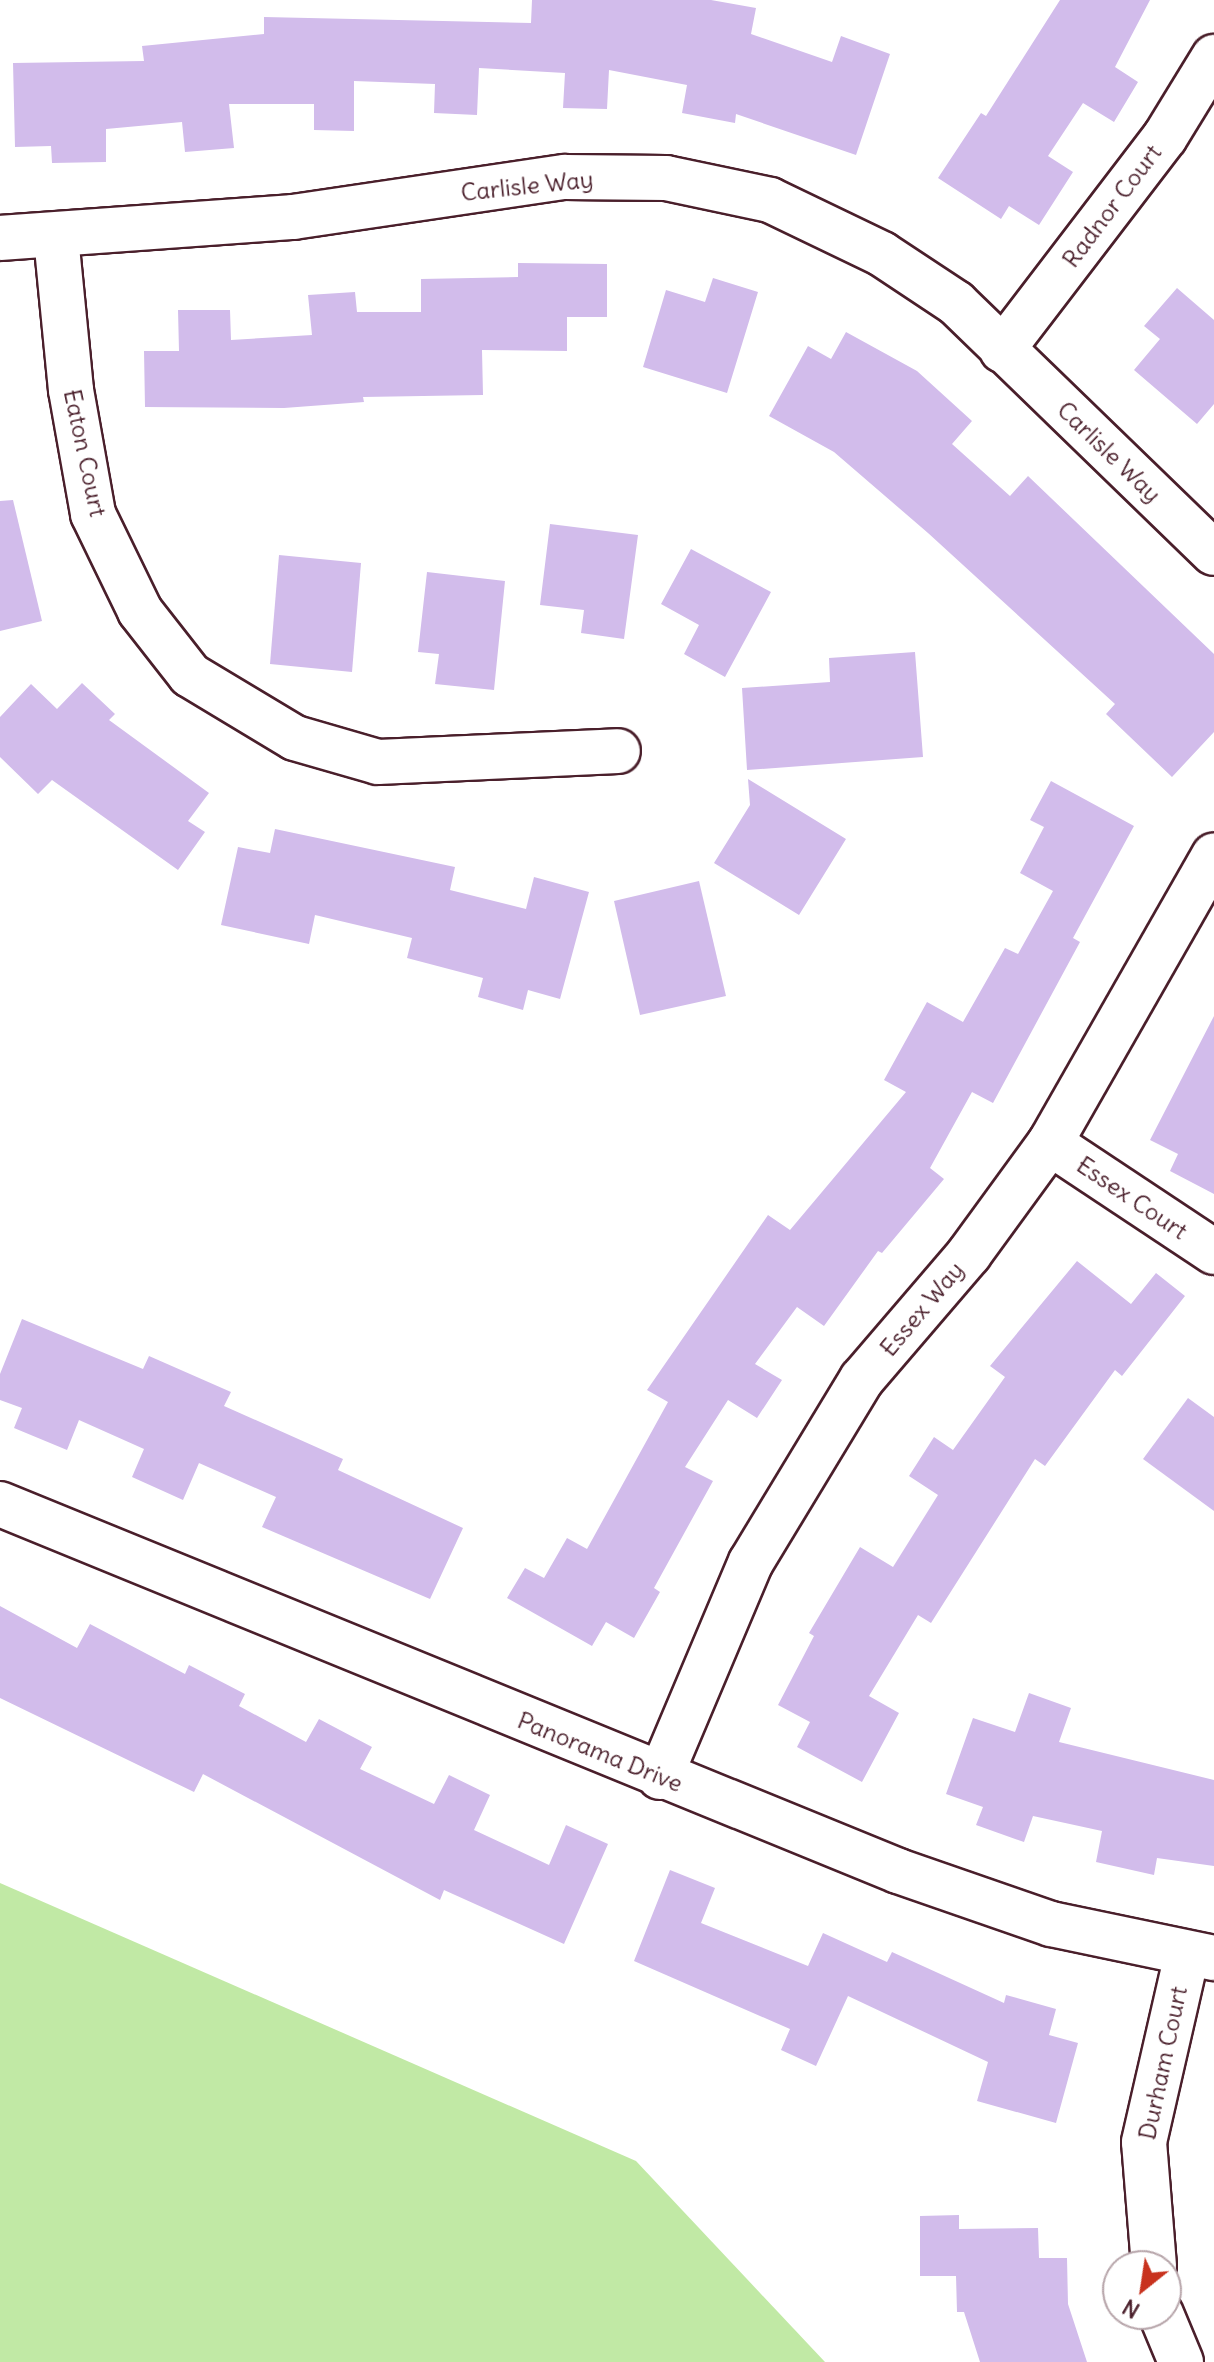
<!DOCTYPE html>
<html>
<head>
<meta charset="utf-8">
<style>
  body { margin:0 }
  #map { position:relative; width:1214px; height:2362px; overflow:hidden; background:#fff; font-family:Delius,sans-serif }
  div>[style] { position:absolute }
  [style*='--x'] { left:calc(var(--x)*1px); top:calc(var(--y)*1px); width:calc(var(--w)*1px); rotate:calc(var(--a)*1deg) }
  .green>* { inset:0; background:#c1e9a5 }
  .building>* { inset:0; background:#d2bceb }
  .roads { filter:drop-shadow(2px 0 #4a1f2b) drop-shadow(-2px 0 #4a1f2b) drop-shadow(0 2px #4a1f2b) drop-shadow(0 -2px #4a1f2b) }
  .minor>* { height:44px; margin:-22px; padding:0 22px; transform-origin:22px; border-radius:22px; background:#fff }
  span { translate:-50% -50%; white-space:nowrap; text-align:center; line-height:1.15; -webkit-text-stroke:7px #fff; paint-order:stroke }
  .street-label { font-size:24px; color:#4a1f2b }
  .north { position:absolute; left:1102px; top:2250px; width:80px; height:80px; box-sizing:border-box; background:#fff; border:2px solid #b7a5aa; border-radius:50%; rotate:210deg; font-size:22px; font-weight:700; line-height:32px; text-align:center; color:#4a1f2b }
  .north::after { content:''; display:block; margin:auto; width:28px; height:36px; background:#c8321e; clip-path:polygon(50% 0,100% 100%,50% 72%,0 100%) }
</style>
</head>
<body>
<div id="map">
  <div class="green">
    <i style="clip-path:polygon(0 1883px,636px 2161px,825px 2362px,0 2362px)"></i>
  </div>
  <div class="building">
    <i style="clip-path:polygon(532px 0,711px 0,756px 8px,751px 34px,832px 62px,841px 36px,890px 54px,856px 155px,736px 114px,735px 123px,682px 113px,687px 85px,609px 70px,607px 109px,563px 108px,565px 73px,479px 68px,477px 115px,434px 113px,435px 84px,354px 81px,354px 131px,314px 130px,314px 104px,229px 104px,234px 148px,185px 152px,182px 122px,106px 129px,106px 162px,52px 163px,51px 146px,15px 147px,13px 63px,144px 61px,142px 46px,264px 34px,264px 17px,531px 23px)"></i>
    <i style="clip-path:polygon(1060px 0,1150px 0,1115px 67px,1138px 82px,1114px 122px,1083px 103px,1048px 156px,1073px 172px,1039px 225px,1009px 206px,1001px 219px,938px 178px,981px 113px,986px 116px)"></i>
    <i style="clip-path:polygon(518px 263px,607px 264px,607px 317px,567px 317px,567px 351px,482px 350px,483px 395px,363px 397px,364px 402px,284px 408px,145px 407px,144px 351px,179px 351px,178px 310px,230px 310px,231px 340px,312px 335px,308px 295px,355px 292px,357px 312px,421px 312px,421px 279px,518px 277px)"></i>
    <i style="clip-path:polygon(713px 278px,758px 292px,727px 393px,643px 367px,666px 290px,705px 302px)"></i>
    <i style="clip-path:polygon(1177px 288px,1214px 320px,1214px 404px,1197px 424px,1134px 370px,1160px 339px,1144px 326px)"></i>
    <i style="clip-path:polygon(846px 332px,917px 371px,972px 421px,952px 444px,1010px 496px,1028px 476px,1214px 654px,1214px 732px,1172px 777px,1106px 714px,1115px 704px,928px 533px,834px 452px,769px 416px,808px 346px,831px 359px)"></i>
    <i style="clip-path:polygon(13px 500px,42px 621px,0 631px,0 501px)"></i>
    <i style="clip-path:polygon(550px 524px,638px 535px,624px 639px,581px 633px,584px 610px,540px 605px)"></i>
    <i style="clip-path:polygon(691px 549px,771px 592px,725px 677px,684px 654px,699px 625px,661px 604px)"></i>
    <i style="clip-path:polygon(279px 555px,361px 563px,352px 672px,270px 664px)"></i>
    <i style="clip-path:polygon(427px 572px,505px 581px,494px 690px,435px 684px,439px 654px,418px 652px)"></i>
    <i style="clip-path:polygon(915px 652px,923px 757px,747px 770px,742px 688px,830px 682px,829px 658px)"></i>
    <i style="clip-path:polygon(82px 683px,115px 714px,109px 720px,209px 793px,188px 821px,205px 832px,178px 870px,52px 780px,38px 794px,0 757px,0 717px,31px 684px,57px 709px)"></i>
    <i style="clip-path:polygon(748px 779px,846px 839px,799px 915px,714px 863px,750px 805px)"></i>
    <i style="clip-path:polygon(1051px 781px,1134px 826px,1073px 938px,1080px 942px,993px 1103px,972px 1092px,930px 1168px,944px 1179px,882px 1253px,878px 1251px,824px 1326px,797px 1307px,755px 1364px,782px 1380px,757px 1418px,728px 1400px,685px 1467px,713px 1481px,654px 1588px,660px 1592px,634px 1638px,606px 1622px,592px 1646px,507px 1598px,525px 1568px,544px 1578px,567px 1538px,587px 1549px,668px 1402px,647px 1390px,768px 1215px,790px 1230px,906px 1092px,884px 1080px,927px 1002px,963px 1022px,1005px 948px,1018px 954px,1053px 891px,1020px 873px,1044px 827px,1030px 820px)"></i>
    <i style="clip-path:polygon(275px 829px,455px 867px,450px 890px,526px 909px,534px 877px,589px 892px,560px 999px,528px 990px,523px 1010px,478px 997px,483px 978px,407px 958px,412px 938px,315px 915px,309px 944px,221px 925px,238px 847px,270px 853px)"></i>
    <i style="clip-path:polygon(699px 881px,726px 996px,640px 1015px,614px 901px)"></i>
    <i style="clip-path:polygon(1214px 1016px,1214px 1194px,1170px 1171px,1178px 1154px,1150px 1140px)"></i>
    <i style="clip-path:polygon(1077px 1261px,1131px 1304px,1156px 1273px,1185px 1296px,1122px 1376px,1115px 1370px,1045px 1466px,1035px 1459px,931px 1623px,918px 1615px,869px 1696px,899px 1713px,862px 1782px,797px 1747px,810px 1722px,778px 1705px,814px 1636px,809px 1633px,860px 1547px,893px 1567px,938px 1495px,909px 1476px,934px 1437px,953px 1450px,1005px 1377px,990px 1366px)"></i>
    <i style="clip-path:polygon(22px 1319px,143px 1369px,149px 1356px,231px 1392px,224px 1406px,343px 1459px,338px 1470px,463px 1528px,430px 1599px,262px 1527px,276px 1497px,199px 1463px,183px 1500px,132px 1477px,144px 1449px,79px 1420px,67px 1450px,14px 1428px,22px 1408px,0 1400px,0 1374px)"></i>
    <i style="clip-path:polygon(1188px 1398px,1214px 1417px,1214px 1511px,1143px 1459px)"></i>
    <i style="clip-path:polygon(0 1606px,77px 1648px,90px 1624px,185px 1674px,189px 1665px,245px 1694px,239px 1706px,306px 1742px,319px 1719px,372px 1747px,360px 1769px,434px 1804px,449px 1775px,490px 1795px,474px 1830px,549px 1865px,566px 1825px,608px 1844px,564px 1944px,444px 1890px,440px 1900px,203px 1774px,194px 1792px,0 1698px)"></i>
    <i style="clip-path:polygon(1029px 1693px,1071px 1708px,1059px 1742px,1214px 1780px,1214px 1866px,1157px 1858px,1154px 1875px,1096px 1862px,1102px 1831px,1033px 1816px,1024px 1842px,976px 1825px,983px 1807px,946px 1794px,973px 1718px,1015px 1732px)"></i>
    <i style="clip-path:polygon(670px 1870px,715px 1888px,701px 1923px,808px 1966px,823px 1933px,887px 1962px,892px 1952px,1004px 2003px,1006px 1995px,1056px 2009px,1049px 2035px,1078px 2043px,1056px 2123px,977px 2101px,988px 2062px,848px 1996px,816px 2066px,781px 2050px,790px 2029px,634px 1961px)"></i>
    <i style="clip-path:polygon(959px 2215px,959px 2229px,1038px 2228px,1039px 2258px,1067px 2258px,1068px 2304px,1087px 2362px,980px 2362px,964px 2312px,957px 2312px,956px 2276px,920px 2276px,920px 2216px)"></i>
  </div>
  <div class="roads">
    <div class="minor">
      <i style="--x:56;--y:237;--w:154;--a:84.4"></i>
      <i style="--x:71;--y:390;--w:126;--a:79.9"></i>
      <i style="--x:93;--y:514;--w:108;--a:64.1"></i>
      <i style="--x:140;--y:611;--w:81;--a:52"></i>
      <i style="--x:190;--y:675;--w:122;--a:31"></i>
      <i style="--x:295;--y:738;--w:86;--a:16.1"></i>
      <i style="--x:378;--y:762;--w:240;--a:-2.6"></i>
      <i style="--x:0;--y:238;--w:294;--a:-4.1"></i>
      <i style="--x:293;--y:217;--w:275;--a:-8.4"></i>
      <i style="--x:565;--y:177;--w:101;--a:0.6"></i>
      <i style="--x:666;--y:178;--w:106;--a:11.9"></i>
      <i style="--x:770;--y:200;--w:124;--a:25.7"></i>
      <i style="--x:882;--y:254;--w:89;--a:33.5"></i>
      <i style="--x:956;--y:303;--w:359;--a:44.1"></i>
      <i style="--x:1002;--y:350;--w:268;--a:-52.6"></i>
      <i style="--x:1165;--y:137;--w:94;--a:-58.5"></i>
      <i style="--x:1050;--y:1143;--w:197;--a:33.6"></i>
      <i style="--x:0;--y:1504;--w:970;--a:22.23"></i>
      <i style="--x:898;--y:1871;--w:162;--a:19.1"></i>
      <i style="--x:1051;--y:1924;--w:167;--a:11.8"></i>
      <i style="--x:660;--y:1777;--w:233;--a:-67.1"></i>
      <i style="--x:751;--y:1562;--w:214;--a:-58.8"></i>
      <i style="--x:862;--y:1379;--w:165;--a:-49.4"></i>
      <i style="--x:969;--y:1254;--w:137;--a:-53.9"></i>
      <i style="--x:1050;--y:1143;--w:331;--a:-60.3"></i>
      <i style="--x:1154;--y:2266;--w:124;--a:-94.6"></i>
      <i style="--x:1144;--y:2142;--w:192;--a:-77.1"></i>
      <i style="--x:1161;--y:2314;--w:52;--a:67.4"></i>
    </div>
  </div>
  <div class="street-label">
    <span style="left:527px;top:186px;rotate:-6deg">Carlisle Way</span>
    <span style="left:1112px;top:206px;rotate:-53deg">Radnor Court</span>
    <span style="left:1109px;top:452px;rotate:44deg">Carlisle Way</span>
    <span style="left:85px;top:453px;rotate:78deg">Eaton Court</span>
    <span style="left:1132px;top:1198px;rotate:34deg">Essex Court</span>
    <span style="left:922px;top:1309px;rotate:-50deg">Essex Way</span>
    <span style="left:600px;top:1752px;rotate:22deg">Panorama Drive</span>
    <span style="left:1163px;top:2063px;rotate:-78deg">Durham Court</span>
  </div>
  <div class="north">N</div>
</div>
</body>
</html>
